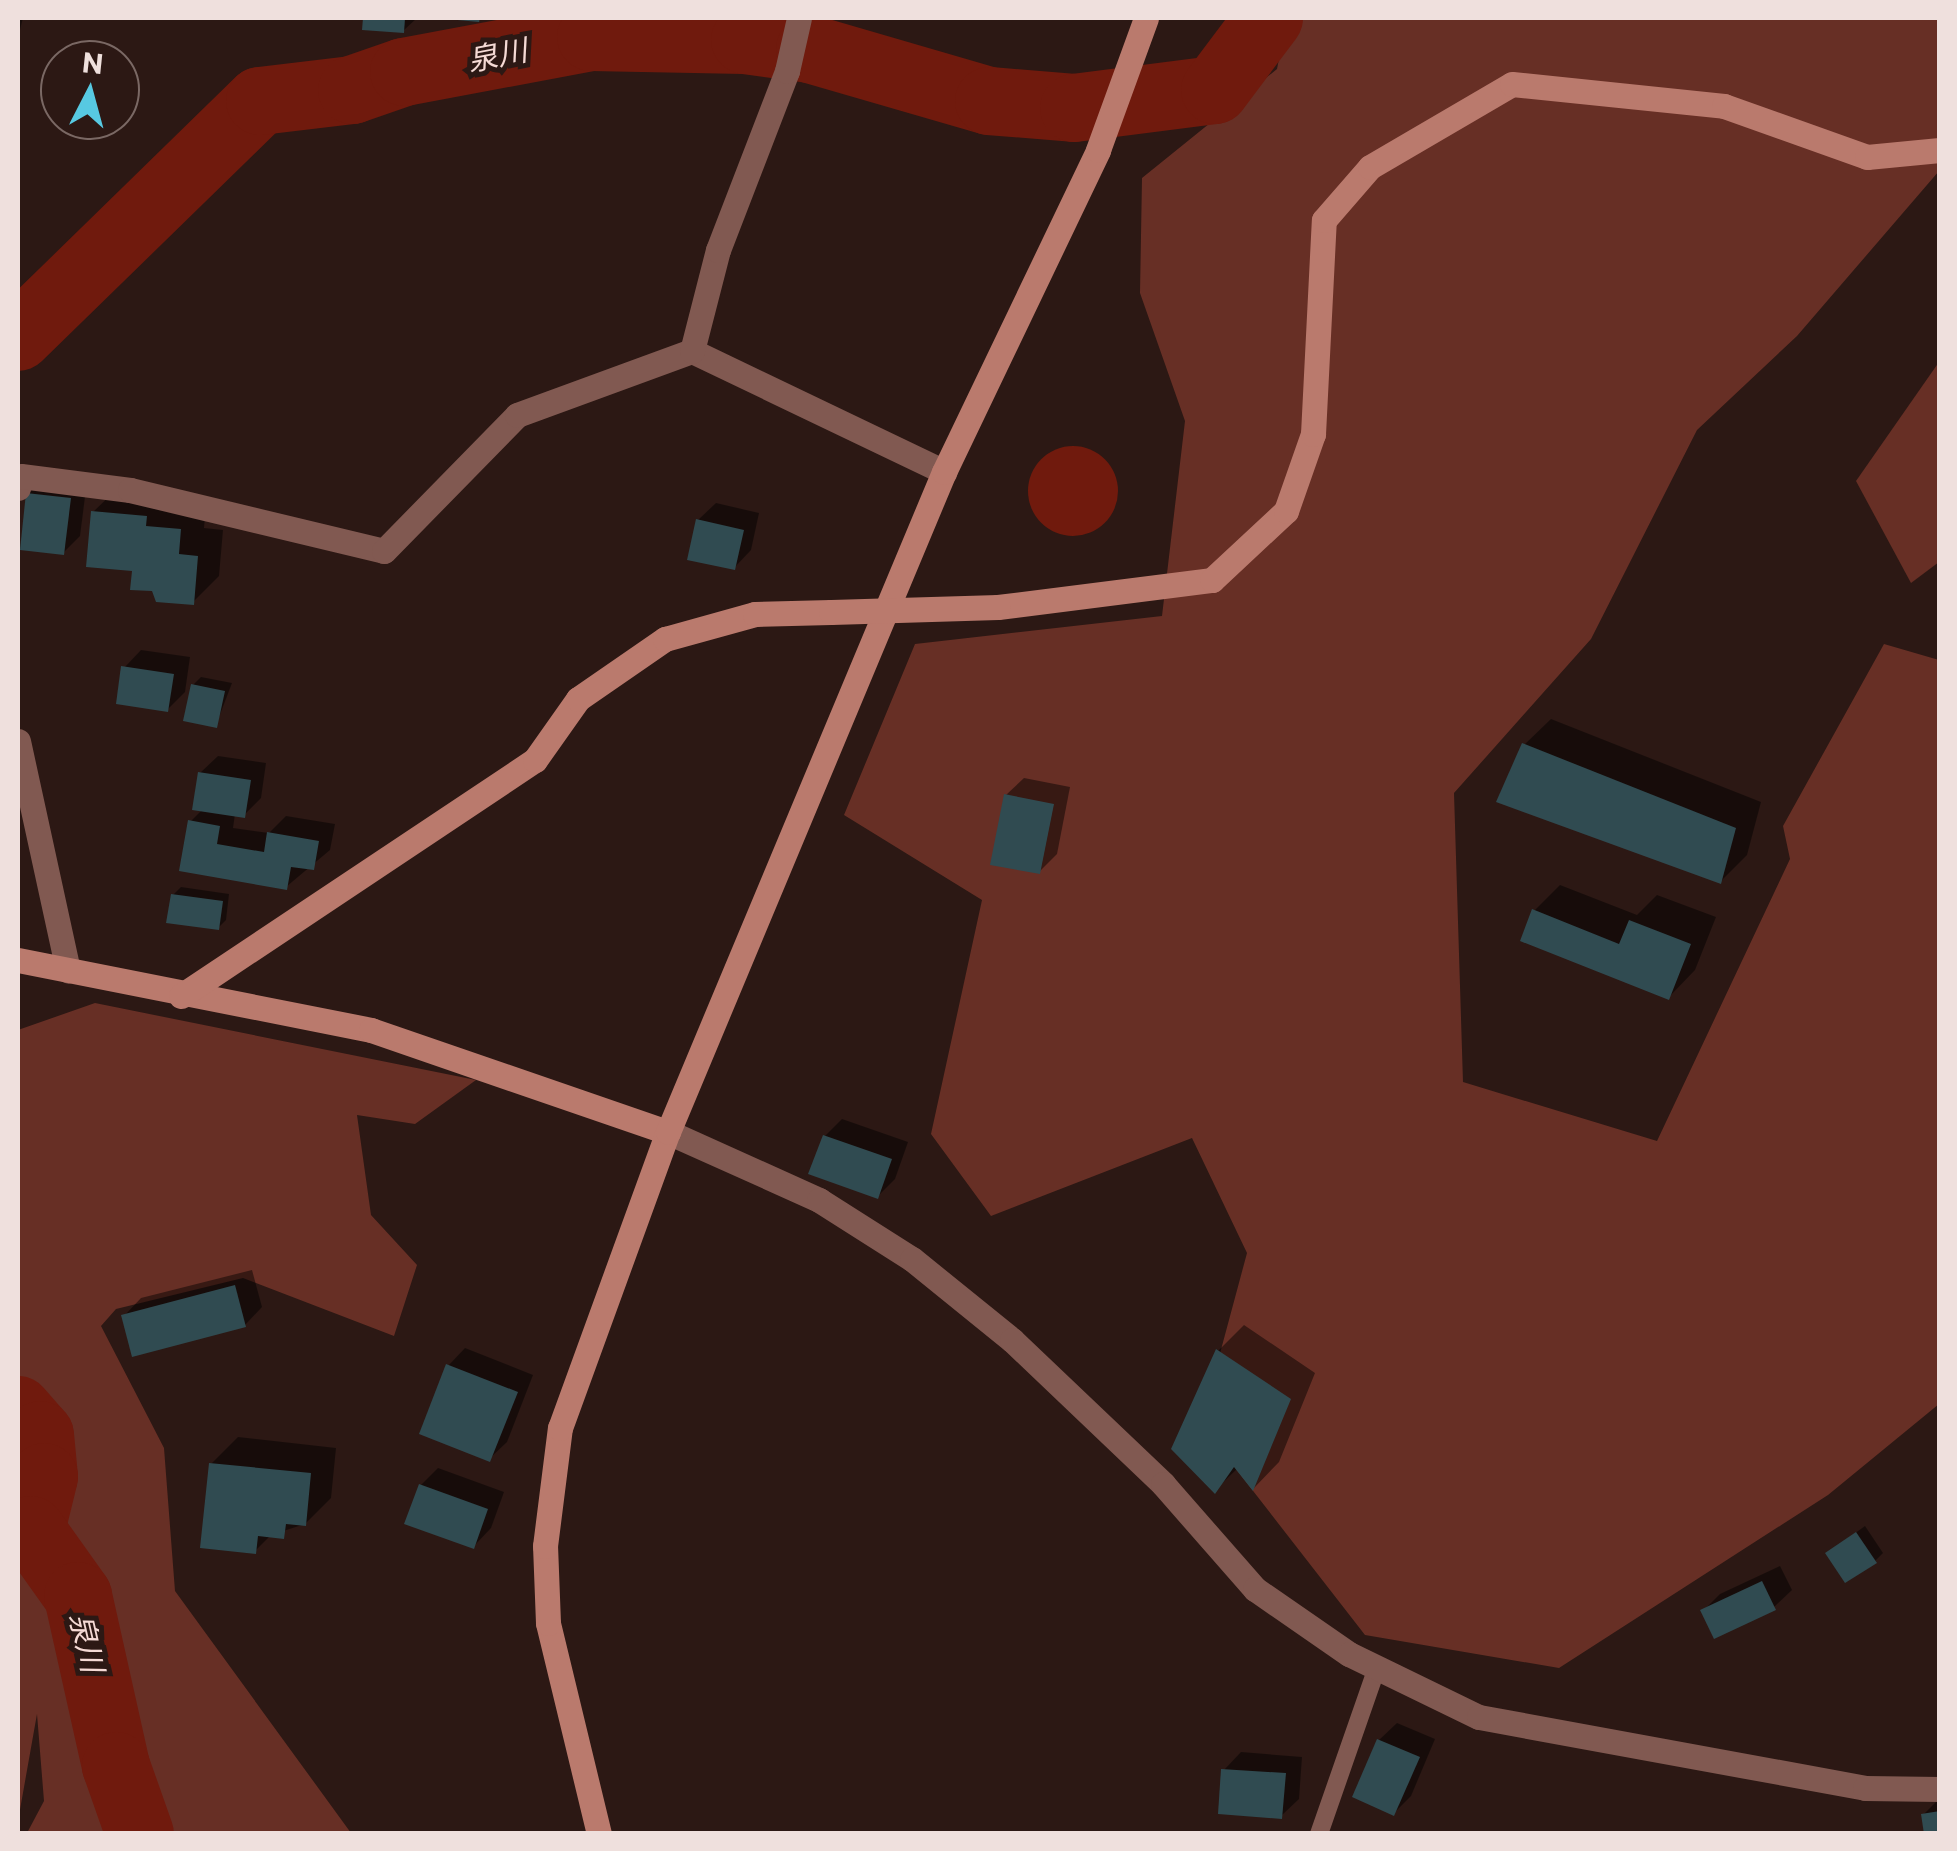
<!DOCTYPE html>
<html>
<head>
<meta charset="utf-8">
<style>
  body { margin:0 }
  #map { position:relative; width:1957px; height:1851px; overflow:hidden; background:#2c1814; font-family:Commissioner,"Noto Sans JP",sans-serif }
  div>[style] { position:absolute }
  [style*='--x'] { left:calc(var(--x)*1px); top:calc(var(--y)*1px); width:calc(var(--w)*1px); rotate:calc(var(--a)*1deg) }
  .green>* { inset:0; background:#672f25 }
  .water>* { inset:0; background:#701a0d }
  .round { border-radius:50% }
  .shadow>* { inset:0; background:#0007 }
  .river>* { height:68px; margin:-34px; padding:0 34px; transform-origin:34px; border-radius:34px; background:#701a0d }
  .building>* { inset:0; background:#304b51 }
  .lane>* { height:18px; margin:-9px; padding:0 9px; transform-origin:9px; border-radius:9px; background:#815951 }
  .street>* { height:25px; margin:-12.5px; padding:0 12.5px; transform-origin:12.5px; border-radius:12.5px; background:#815951 }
  .secondary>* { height:25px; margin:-12.5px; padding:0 12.5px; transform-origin:12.5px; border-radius:12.5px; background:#ba7a6d }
  .secondary-bridge>* { height:25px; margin:-12.5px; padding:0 12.5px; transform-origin:12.5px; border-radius:12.5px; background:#ba7a6d }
  span { translate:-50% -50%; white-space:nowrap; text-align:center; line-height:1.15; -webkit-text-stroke:10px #2c1814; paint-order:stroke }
  .water-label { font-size:30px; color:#f5dad5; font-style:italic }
  .frame { position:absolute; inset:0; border:20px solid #efe0dd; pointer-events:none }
  .north { position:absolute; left:40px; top:40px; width:100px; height:100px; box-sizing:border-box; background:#2c1814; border:2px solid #7a6864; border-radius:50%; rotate:6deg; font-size:28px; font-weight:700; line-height:40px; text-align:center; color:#efe0dd }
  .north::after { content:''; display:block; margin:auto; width:35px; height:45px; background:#57c9e2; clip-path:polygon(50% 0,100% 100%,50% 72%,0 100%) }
</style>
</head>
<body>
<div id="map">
  <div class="green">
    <i style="clip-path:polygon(1287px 18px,1939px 18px,1939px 171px,1797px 336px,1697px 430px,1591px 639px,1454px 793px,1463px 1082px,1657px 1141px,1790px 859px,1783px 826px,1884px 644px,1939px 660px,1939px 1404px,1828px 1495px,1559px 1668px,1365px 1635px,1201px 1424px,1247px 1253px,1192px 1138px,991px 1216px,931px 1134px,982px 900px,844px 815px,915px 644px,1162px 616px,1185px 421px,1140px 293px,1142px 178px,1277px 69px)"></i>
    <i style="clip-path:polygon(1939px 362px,1939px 562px,1911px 583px,1856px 481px)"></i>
    <i style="clip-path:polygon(95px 1003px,476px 1080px,415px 1124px,357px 1115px,371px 1215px,417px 1265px,394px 1336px,243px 1278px,116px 1309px,101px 1326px,164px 1448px,175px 1591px,351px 1833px,163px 1833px,112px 1687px,68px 1701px,115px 1833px,27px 1833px,44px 1801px,37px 1714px,18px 1821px,18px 1030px)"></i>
  </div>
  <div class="water">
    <i class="round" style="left:1028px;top:446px;width:90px;height:90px"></i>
  </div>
  <div class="shadow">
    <i style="clip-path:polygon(18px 18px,23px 18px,18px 37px)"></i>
    <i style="clip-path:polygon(366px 18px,417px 18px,403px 31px,364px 27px)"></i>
    <i style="clip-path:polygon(46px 477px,87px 481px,80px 536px,63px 553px,28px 494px)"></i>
    <i style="clip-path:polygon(120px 486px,206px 504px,204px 528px,223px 530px,219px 576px,193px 602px,153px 589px,93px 512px)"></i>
    <i style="clip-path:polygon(716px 503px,759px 513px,751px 550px,734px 568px,698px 520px)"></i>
    <i style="clip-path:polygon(141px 650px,190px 657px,185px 692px,168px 709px,124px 668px)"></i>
    <i style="clip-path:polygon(201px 677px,232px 683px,216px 725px,193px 685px)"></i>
    <i style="clip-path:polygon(1551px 719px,1761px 802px,1747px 855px,1721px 881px,1524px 745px)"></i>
    <i style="clip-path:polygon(218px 756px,266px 763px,261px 798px,244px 815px,235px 814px,233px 828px,269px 833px,286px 816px,335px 824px,330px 850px,286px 887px,182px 869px,190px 822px,203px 809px,200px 773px)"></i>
    <i style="clip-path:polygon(1024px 778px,1070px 787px,1057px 854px,1040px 871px,1006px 795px)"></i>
    <i style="clip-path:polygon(1560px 885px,1637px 915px,1657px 895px,1716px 917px,1695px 970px,1669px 997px,1534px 911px)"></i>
    <i style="clip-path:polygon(181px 887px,229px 894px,226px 920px,218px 928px,173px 895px)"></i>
    <i style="clip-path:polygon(842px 1119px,908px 1142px,895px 1179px,877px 1197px,825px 1136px)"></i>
    <i style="clip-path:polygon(252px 1270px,262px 1307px,245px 1325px,124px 1316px,141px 1298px)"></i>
    <i style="clip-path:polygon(1244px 1325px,1315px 1373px,1279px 1462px,1254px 1488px,1238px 1468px,1215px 1490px,1218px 1351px)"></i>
    <i style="clip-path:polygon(465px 1348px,533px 1375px,507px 1442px,489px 1459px,448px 1366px)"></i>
    <i style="clip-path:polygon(238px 1437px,336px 1448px,331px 1498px,305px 1524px,271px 1535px,255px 1551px,211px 1464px)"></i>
    <i style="clip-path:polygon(438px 1468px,504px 1492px,491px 1528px,474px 1546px,421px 1485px)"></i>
    <i style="clip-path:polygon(1865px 1526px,1883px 1553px,1875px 1561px,1828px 1553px)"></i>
    <i style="clip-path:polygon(1780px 1566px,1792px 1590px,1774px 1607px,1703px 1611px,1720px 1594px)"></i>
    <i style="clip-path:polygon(1397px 1723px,1435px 1739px,1411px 1796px,1394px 1813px,1379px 1740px)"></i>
    <i style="clip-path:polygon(1241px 1752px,1302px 1757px,1299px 1799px,1281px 1816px,1224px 1770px)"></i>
    <i style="clip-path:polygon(1940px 1798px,1940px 1834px,1923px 1815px)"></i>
  </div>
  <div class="river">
    <i style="--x:18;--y:337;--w:338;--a:-44.3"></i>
    <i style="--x:260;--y:101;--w:93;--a:-6.8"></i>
    <i style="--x:352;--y:90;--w:55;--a:-19.1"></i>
    <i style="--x:404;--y:72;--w:190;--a:-10.6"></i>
    <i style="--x:591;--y:37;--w:154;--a:1.1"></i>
    <i style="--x:745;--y:40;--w:66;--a:7.9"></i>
    <i style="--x:810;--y:49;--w:186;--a:16.2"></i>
    <i style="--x:989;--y:101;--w:85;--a:4.7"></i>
    <i style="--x:1074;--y:108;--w:142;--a:-7.3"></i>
    <i style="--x:1215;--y:90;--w:90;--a:-53.1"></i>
    <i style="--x:18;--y:1410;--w:33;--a:49"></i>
    <i style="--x:40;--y:1435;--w:42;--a:84.6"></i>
    <i style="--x:44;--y:1477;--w:55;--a:103.8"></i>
    <i style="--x:31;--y:1530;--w:81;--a:54.5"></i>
    <i style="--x:78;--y:1596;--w:174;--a:77.4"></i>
    <i style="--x:116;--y:1766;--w:72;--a:70.6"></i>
  </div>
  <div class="building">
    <i style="clip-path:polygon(363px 18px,405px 18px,404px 33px,362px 30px)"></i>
    <i style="clip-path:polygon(436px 18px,480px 18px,479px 22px)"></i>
    <i style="clip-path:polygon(26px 493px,71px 498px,64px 555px,20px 550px)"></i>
    <i style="clip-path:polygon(91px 511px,147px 516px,146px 526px,181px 529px,179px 554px,198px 556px,194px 605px,156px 602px,152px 591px,130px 590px,132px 571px,86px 567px)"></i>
    <i style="clip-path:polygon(696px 519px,744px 530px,735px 570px,687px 560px)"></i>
    <i style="clip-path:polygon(121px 666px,174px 674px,168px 712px,116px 704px)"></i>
    <i style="clip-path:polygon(191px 684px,225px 691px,217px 728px,183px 721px)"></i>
    <i style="clip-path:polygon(1522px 743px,1736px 828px,1721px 884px,1496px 802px)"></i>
    <i style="clip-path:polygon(198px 772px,251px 780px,245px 818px,192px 810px)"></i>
    <i style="clip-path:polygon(1004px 794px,1054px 804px,1040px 874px,990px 865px)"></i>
    <i style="clip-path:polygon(188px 820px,220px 826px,217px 844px,264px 852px,267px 832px,319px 841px,314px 870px,291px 867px,287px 890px,179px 871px)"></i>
    <i style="clip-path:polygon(171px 894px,223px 901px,219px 930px,166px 923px)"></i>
    <i style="clip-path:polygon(1532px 909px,1619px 944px,1629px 920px,1691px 944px,1669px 1000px,1520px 941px)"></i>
    <i style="clip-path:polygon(823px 1135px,892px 1159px,878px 1199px,808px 1174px)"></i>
    <i style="clip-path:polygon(235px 1285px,246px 1327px,132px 1357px,121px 1315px)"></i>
    <i style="clip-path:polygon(1216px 1349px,1291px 1399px,1253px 1491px,1234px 1467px,1215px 1494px,1171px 1449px)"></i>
    <i style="clip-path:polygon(446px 1364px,518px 1392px,490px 1462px,419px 1434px)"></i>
    <i style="clip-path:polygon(209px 1463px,311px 1473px,306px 1526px,286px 1524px,284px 1539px,258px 1536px,256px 1554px,200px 1548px)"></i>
    <i style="clip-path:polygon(419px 1484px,488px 1509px,474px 1549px,404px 1524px)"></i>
    <i style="clip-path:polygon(1856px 1532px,1877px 1563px,1845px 1583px,1825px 1553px)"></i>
    <i style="clip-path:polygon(1762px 1581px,1776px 1610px,1714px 1639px,1700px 1610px)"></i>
    <i style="clip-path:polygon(1377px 1739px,1420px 1757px,1394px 1816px,1352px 1797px)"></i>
    <i style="clip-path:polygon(1221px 1769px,1286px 1773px,1282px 1819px,1218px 1814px)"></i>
    <i style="clip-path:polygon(1940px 1811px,1940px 1834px,1924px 1834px,1921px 1814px)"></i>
  </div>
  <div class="lane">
    <i style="--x:1319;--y:1834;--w:177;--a:-70.8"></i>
  </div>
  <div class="street">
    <i style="--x:692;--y:351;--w:280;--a:25.6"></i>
    <i style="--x:18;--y:488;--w:12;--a:-76"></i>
    <i style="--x:21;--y:476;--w:110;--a:7.3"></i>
    <i style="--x:130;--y:490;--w:261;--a:13.5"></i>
    <i style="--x:384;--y:551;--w:190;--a:-45.6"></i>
    <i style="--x:517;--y:415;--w:186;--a:-20.1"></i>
    <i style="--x:692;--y:351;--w:104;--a:-75.6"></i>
    <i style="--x:718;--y:250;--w:192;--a:-68.9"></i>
    <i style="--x:787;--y:71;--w:54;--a:-77.2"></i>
    <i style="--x:18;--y:741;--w:235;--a:77.7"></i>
    <i style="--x:668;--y:1132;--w:166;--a:24.2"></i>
    <i style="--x:819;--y:1200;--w:110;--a:32.4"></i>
    <i style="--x:912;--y:1259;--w:129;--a:39"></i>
    <i style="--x:1012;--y:1340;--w:209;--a:43.6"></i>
    <i style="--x:1163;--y:1484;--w:140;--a:48.8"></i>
    <i style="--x:1255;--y:1589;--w:114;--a:34.7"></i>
    <i style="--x:1349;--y:1654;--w:144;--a:25.9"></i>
    <i style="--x:1479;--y:1717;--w:392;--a:10.4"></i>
    <i style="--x:1865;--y:1788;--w:75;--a:0.8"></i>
  </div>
  <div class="secondary">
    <i style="--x:998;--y:607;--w:216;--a:-7.2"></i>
    <i style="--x:1212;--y:580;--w:101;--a:-43"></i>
    <i style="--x:1286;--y:511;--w:82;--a:-70.7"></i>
    <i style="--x:1313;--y:434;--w:214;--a:-87.1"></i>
    <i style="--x:1324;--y:220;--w:70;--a:-49"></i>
    <i style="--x:1370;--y:167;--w:164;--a:-30.3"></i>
    <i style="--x:1512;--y:84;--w:213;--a:5.9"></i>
    <i style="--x:1724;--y:106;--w:152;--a:19.6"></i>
    <i style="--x:1867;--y:157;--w:73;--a:-5.5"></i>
    <i style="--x:18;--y:960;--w:360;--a:11.2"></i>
    <i style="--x:371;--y:1030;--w:314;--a:19"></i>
    <i style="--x:181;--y:996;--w:425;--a:-33.7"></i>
    <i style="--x:535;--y:760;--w:75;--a:-54.8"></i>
    <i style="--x:578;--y:699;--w:106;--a:-34.6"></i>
    <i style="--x:665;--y:639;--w:93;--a:-15.5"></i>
    <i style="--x:755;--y:614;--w:76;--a:-1.5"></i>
    <i style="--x:599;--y:1834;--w:217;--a:-103.6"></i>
    <i style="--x:548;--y:1623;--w:77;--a:-92.2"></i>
    <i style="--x:545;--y:1546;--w:119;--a:-82.8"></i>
    <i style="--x:560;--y:1428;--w:315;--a:-70"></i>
    <i style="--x:668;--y:1132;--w:715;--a:-67.31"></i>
    <i style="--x:944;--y:472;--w:357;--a:-64.4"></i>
    <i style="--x:1098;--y:150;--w:140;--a:-70"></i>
  </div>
  <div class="secondary-bridge">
    <i style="--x:831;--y:612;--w:167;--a:-1.7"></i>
  </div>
  <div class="water-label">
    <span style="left:497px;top:54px;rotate:-11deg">泉川</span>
    <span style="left:88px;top:1642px;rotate:77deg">泉川</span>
  </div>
  <div class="frame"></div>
  <div class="north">N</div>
</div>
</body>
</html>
